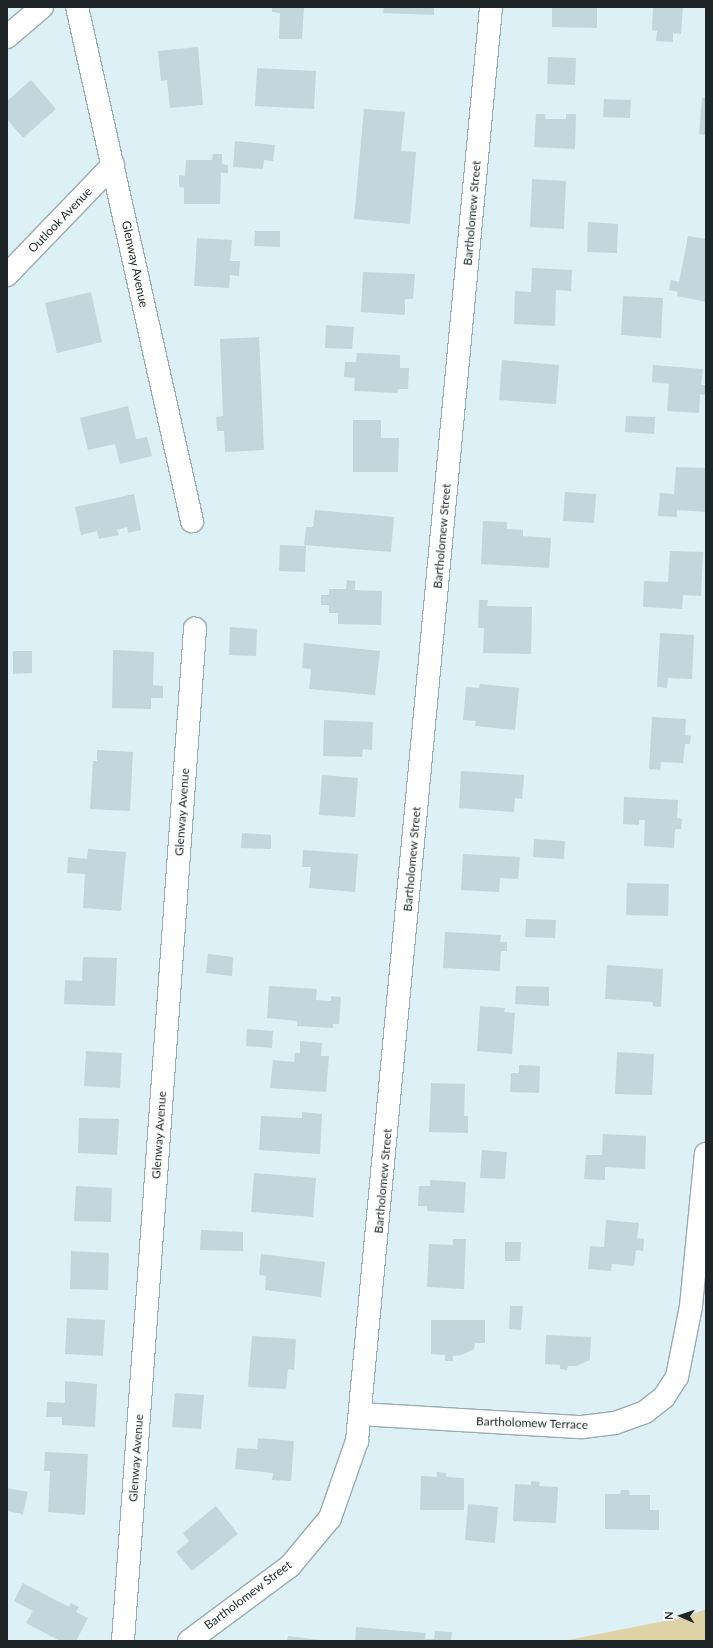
<!DOCTYPE html>
<html>
<head>
<meta charset="utf-8">
<style>
  body { margin:0 }
  #map { position:relative; width:713px; height:1648px; overflow:hidden; background:#dcf0f6; font-family:Lato,sans-serif }
  div>[style] { position:absolute }
  [style*='--x'] { left:calc(var(--x)*1px); top:calc(var(--y)*1px); width:calc(var(--w)*1px); rotate:calc(var(--a)*1deg) }
  .green>* { inset:0; background:#ded3a7 }
  .building>* { inset:0; background:#c3d6dd }
  .roads { filter:drop-shadow(1px 0 #99acb2) drop-shadow(-1px 0 #99acb2) drop-shadow(0 1px #99acb2) drop-shadow(0 -1px #99acb2) }
  .minor>* { height:22px; margin:-11px; padding:0 11px; transform-origin:11px; border-radius:11px; background:#fff }
  .secondary>* { height:22px; margin:-11px; padding:0 11px; transform-origin:11px; border-radius:11px; background:#fff }
  span { translate:-50% -50%; white-space:nowrap; text-align:center; line-height:1.15; -webkit-text-stroke:4px #fff; paint-order:stroke }
  .street-label { font-size:12px; color:#1d2527 }
  .frame { position:absolute; inset:0; border:8px solid #1d2527; pointer-events:none }
  .north { position:absolute; left:661px; top:1596px; width:40px; height:40px; -webkit-text-stroke:3px #fff; paint-order:stroke; rotate:272deg; font-size:11px; font-weight:700; line-height:16px; text-align:center; color:#1d2527 }
  .north::after { content:''; display:block; margin:auto; width:14px; height:18px; background:#1d2527; clip-path:polygon(50% 0,100% 100%,50% 72%,0 100%) }
</style>
</head>
<body>
<div id="map">
  <div class="green">
    <i style="clip-path:polygon(706px 1609px,706px 1641px,563px 1641px,685px 1617px)"></i>
  </div>
  <div class="building">
    <i style="clip-path:polygon(272px 7px,304px 7px,302px 39px,279px 39px,280px 13px,272px 12px)"></i>
    <i style="clip-path:polygon(384px 7px,434px 7px,434px 15px,383px 13px)"></i>
    <i style="clip-path:polygon(552px 7px,597px 7px,597px 28px,552px 27px)"></i>
    <i style="clip-path:polygon(653px 7px,683px 7px,681px 34px,673px 33px,673px 42px,656px 41px,657px 31px,652px 30px)"></i>
    <i style="clip-path:polygon(198px 47px,203px 105px,170px 108px,167px 80px,161px 81px,158px 51px)"></i>
    <i style="clip-path:polygon(548px 57px,576px 58px,575px 85px,547px 84px)"></i>
    <i style="clip-path:polygon(257px 68px,316px 71px,314px 109px,255px 106px)"></i>
    <i style="clip-path:polygon(31px 80px,56px 109px,23px 138px,7px 119px,7px 101px)"></i>
    <i style="clip-path:polygon(702px 98px,706px 98px,706px 135px,699px 134px)"></i>
    <i style="clip-path:polygon(604px 99px,631px 100px,630px 118px,603px 117px)"></i>
    <i style="clip-path:polygon(364px 109px,405px 112px,401px 151px,416px 152px,410px 224px,354px 219px)"></i>
    <i style="clip-path:polygon(536px 114px,546px 114px,545px 119px,566px 119px,566px 114px,576px 114px,575px 149px,534px 147px)"></i>
    <i style="clip-path:polygon(235px 141px,275px 145px,273px 161px,264px 160px,263px 169px,233px 167px)"></i>
    <i style="clip-path:polygon(213px 154px,222px 154px,222px 164px,228px 165px,228px 173px,221px 173px,220px 204px,184px 204px,184px 188px,179px 187px,179px 175px,185px 176px,186px 160px,212px 160px)"></i>
    <i style="clip-path:polygon(532px 179px,566px 181px,564px 229px,530px 227px)"></i>
    <i style="clip-path:polygon(588px 222px,618px 224px,617px 253px,587px 252px)"></i>
    <i style="clip-path:polygon(255px 231px,280px 231px,280px 247px,254px 246px)"></i>
    <i style="clip-path:polygon(688px 236px,706px 239px,706px 302px,677px 296px,678px 292px,669px 290px,671px 280px,679px 282px)"></i>
    <i style="clip-path:polygon(197px 238px,232px 240px,230px 261px,240px 261px,239px 276px,230px 275px,229px 288px,194px 286px)"></i>
    <i style="clip-path:polygon(532px 268px,572px 270px,571px 291px,556px 290px,555px 326px,514px 324px,515px 291px,531px 292px)"></i>
    <i style="clip-path:polygon(363px 272px,415px 274px,413px 299px,405px 299px,405px 315px,361px 312px)"></i>
    <i style="clip-path:polygon(91px 292px,102px 342px,57px 353px,45px 303px)"></i>
    <i style="clip-path:polygon(623px 296px,663px 298px,661px 338px,621px 335px)"></i>
    <i style="clip-path:polygon(326px 325px,354px 327px,352px 349px,325px 348px)"></i>
    <i style="clip-path:polygon(259px 337px,264px 450px,225px 452px,224px 431px,217px 431px,216px 417px,223px 416px,220px 339px)"></i>
    <i style="clip-path:polygon(357px 353px,400px 355px,400px 368px,409px 368px,408px 389px,398px 389px,397px 393px,354px 391px,355px 378px,344px 377px,345px 362px,356px 362px)"></i>
    <i style="clip-path:polygon(502px 360px,559px 365px,556px 404px,499px 400px)"></i>
    <i style="clip-path:polygon(653px 365px,703px 369px,701px 385px,705px 385px,705px 395px,700px 394px,699px 413px,667px 411px,669px 384px,652px 382px)"></i>
    <i style="clip-path:polygon(128px 406px,136px 439px,147px 437px,152px 456px,120px 464px,115px 444px,88px 450px,80px 418px)"></i>
    <i style="clip-path:polygon(626px 416px,655px 417px,654px 434px,625px 432px)"></i>
    <i style="clip-path:polygon(353px 420px,381px 420px,381px 438px,399px 438px,398px 472px,353px 472px)"></i>
    <i style="clip-path:polygon(676px 467px,706px 468px,706px 512px,677px 510px,677px 517px,658px 516px,660px 493px,674px 494px)"></i>
    <i style="clip-path:polygon(565px 492px,596px 494px,594px 523px,563px 521px)"></i>
    <i style="clip-path:polygon(134px 494px,141px 530px,128px 533px,127px 527px,117px 530px,119px 535px,99px 539px,97px 531px,81px 535px,75px 507px)"></i>
    <i style="clip-path:polygon(315px 510px,394px 517px,391px 552px,304px 545px,306px 527px,313px 527px)"></i>
    <i style="clip-path:polygon(483px 521px,507px 522px,507px 529px,523px 530px,523px 536px,551px 538px,549px 568px,481px 564px)"></i>
    <i style="clip-path:polygon(280px 545px,306px 546px,305px 572px,279px 571px)"></i>
    <i style="clip-path:polygon(670px 551px,703px 552px,701px 596px,683px 595px,682px 609px,643px 607px,644px 581px,668px 582px)"></i>
    <i style="clip-path:polygon(347px 580px,355px 581px,355px 590px,382px 591px,381px 625px,338px 624px,338px 613px,329px 613px,329px 605px,321px 605px,321px 595px,329px 595px,329px 589px,346px 589px)"></i>
    <i style="clip-path:polygon(479px 600px,488px 600px,487px 606px,532px 607px,531px 654px,483px 653px,484px 628px,478px 628px)"></i>
    <i style="clip-path:polygon(230px 627px,257px 629px,256px 656px,229px 655px)"></i>
    <i style="clip-path:polygon(660px 633px,694px 635px,692px 679px,668px 678px,667px 688px,657px 687px)"></i>
    <i style="clip-path:polygon(304px 643px,380px 651px,375px 695px,309px 689px,311px 669px,302px 668px)"></i>
    <i style="clip-path:polygon(113px 650px,154px 652px,153px 685px,163px 686px,163px 698px,151px 698px,151px 709px,112px 708px)"></i>
    <i style="clip-path:polygon(13px 651px,32px 651px,32px 673px,13px 674px)"></i>
    <i style="clip-path:polygon(480px 684px,519px 688px,515px 730px,475px 726px,476px 721px,463px 720px,466px 687px,479px 688px)"></i>
    <i style="clip-path:polygon(652px 717px,686px 719px,685px 735px,691px 736px,690px 744px,685px 744px,683px 763px,661px 762px,660px 770px,649px 769px)"></i>
    <i style="clip-path:polygon(324px 720px,373px 722px,372px 750px,363px 749px,362px 757px,323px 756px)"></i>
    <i style="clip-path:polygon(97px 750px,133px 752px,130px 811px,90px 809px,93px 761px,97px 761px)"></i>
    <i style="clip-path:polygon(461px 771px,524px 775px,522px 799px,515px 798px,514px 812px,459px 808px)"></i>
    <i style="clip-path:polygon(322px 775px,358px 778px,355px 817px,319px 815px)"></i>
    <i style="clip-path:polygon(624px 797px,678px 800px,677px 818px,682px 819px,681px 829px,675px 829px,674px 848px,644px 846px,645px 820px,639px 820px,639px 825px,623px 824px)"></i>
    <i style="clip-path:polygon(242px 833px,271px 835px,271px 849px,241px 848px)"></i>
    <i style="clip-path:polygon(534px 839px,565px 841px,564px 859px,533px 857px)"></i>
    <i style="clip-path:polygon(88px 849px,126px 852px,121px 911px,83px 908px,85px 874px,67px 873px,68px 857px,87px 859px)"></i>
    <i style="clip-path:polygon(303px 850px,358px 854px,355px 892px,309px 888px,311px 867px,302px 867px)"></i>
    <i style="clip-path:polygon(463px 854px,520px 857px,518px 879px,500px 878px,499px 892px,461px 890px)"></i>
    <i style="clip-path:polygon(627px 883px,669px 884px,668px 916px,626px 915px)"></i>
    <i style="clip-path:polygon(526px 919px,556px 920px,555px 938px,525px 937px)"></i>
    <i style="clip-path:polygon(445px 932px,501px 935px,500px 942px,507px 942px,507px 951px,501px 951px,500px 971px,443px 968px)"></i>
    <i style="clip-path:polygon(208px 954px,233px 957px,232px 976px,206px 973px)"></i>
    <i style="clip-path:polygon(83px 957px,117px 958px,115px 1006px,64px 1004px,65px 980px,82px 981px)"></i>
    <i style="clip-path:polygon(607px 965px,663px 969px,661px 1007px,653px 1006px,653px 1002px,605px 999px)"></i>
    <i style="clip-path:polygon(269px 986px,317px 989px,316px 1000px,331px 1001px,331px 996px,341px 997px,339px 1024px,333px 1024px,333px 1028px,297px 1026px,297px 1021px,267px 1018px)"></i>
    <i style="clip-path:polygon(516px 986px,549px 987px,549px 1006px,515px 1004px)"></i>
    <i style="clip-path:polygon(480px 1006px,505px 1008px,504px 1012px,515px 1013px,512px 1054px,477px 1051px)"></i>
    <i style="clip-path:polygon(247px 1029px,273px 1031px,272px 1048px,246px 1046px)"></i>
    <i style="clip-path:polygon(300px 1041px,322px 1043px,321px 1056px,329px 1056px,326px 1092px,270px 1088px,273px 1060px,294px 1062px,295px 1053px,300px 1053px)"></i>
    <i style="clip-path:polygon(86px 1051px,122px 1053px,120px 1088px,84px 1086px)"></i>
    <i style="clip-path:polygon(617px 1052px,654px 1054px,652px 1095px,615px 1094px)"></i>
    <i style="clip-path:polygon(519px 1065px,540px 1066px,539px 1093px,510px 1092px,511px 1073px,519px 1073px)"></i>
    <i style="clip-path:polygon(431px 1083px,465px 1084px,464px 1116px,468px 1116px,468px 1133px,429px 1132px)"></i>
    <i style="clip-path:polygon(302px 1112px,322px 1114px,320px 1154px,259px 1150px,261px 1116px,302px 1118px)"></i>
    <i style="clip-path:polygon(79px 1118px,119px 1119px,117px 1155px,78px 1153px)"></i>
    <i style="clip-path:polygon(603px 1134px,646px 1136px,645px 1169px,605px 1167px,605px 1180px,584px 1179px,586px 1155px,602px 1155px)"></i>
    <i style="clip-path:polygon(482px 1150px,507px 1152px,505px 1179px,480px 1178px)"></i>
    <i style="clip-path:polygon(254px 1173px,316px 1178px,313px 1217px,251px 1212px)"></i>
    <i style="clip-path:polygon(430px 1180px,466px 1182px,464px 1213px,427px 1211px,427px 1206px,418px 1206px,419px 1186px,430px 1186px)"></i>
    <i style="clip-path:polygon(76px 1186px,112px 1188px,111px 1222px,74px 1221px)"></i>
    <i style="clip-path:polygon(606px 1220px,639px 1223px,637px 1238px,644px 1239px,643px 1251px,636px 1250px,634px 1266px,612px 1264px,611px 1271px,588px 1269px,590px 1246px,604px 1247px)"></i>
    <i style="clip-path:polygon(201px 1230px,243px 1232px,243px 1251px,200px 1250px)"></i>
    <i style="clip-path:polygon(453px 1239px,466px 1239px,464px 1289px,427px 1287px,429px 1244px,453px 1245px)"></i>
    <i style="clip-path:polygon(505px 1242px,521px 1242px,520px 1261px,505px 1261px)"></i>
    <i style="clip-path:polygon(71px 1251px,109px 1253px,108px 1290px,70px 1289px)"></i>
    <i style="clip-path:polygon(261px 1254px,325px 1262px,321px 1297px,265px 1290px,266px 1276px,259px 1275px)"></i>
    <i style="clip-path:polygon(510px 1306px,523px 1306px,521px 1330px,509px 1329px)"></i>
    <i style="clip-path:polygon(67px 1318px,105px 1320px,103px 1356px,65px 1354px)"></i>
    <i style="clip-path:polygon(431px 1320px,485px 1320px,485px 1343px,475px 1343px,474px 1349px,462px 1355px,453px 1356px,453px 1361px,445px 1361px,445px 1355px,431px 1354px)"></i>
    <i style="clip-path:polygon(546px 1335px,591px 1337px,590px 1360px,576px 1366px,568px 1366px,567px 1370px,560px 1369px,560px 1365px,545px 1364px)"></i>
    <i style="clip-path:polygon(252px 1336px,296px 1339px,294px 1370px,288px 1369px,286px 1389px,248px 1387px)"></i>
    <i style="clip-path:polygon(65px 1381px,97px 1384px,95px 1427px,62px 1425px,62px 1417px,46px 1417px,47px 1402px,65px 1403px)"></i>
    <i style="clip-path:polygon(175px 1393px,204px 1395px,201px 1429px,172px 1427px)"></i>
    <i style="clip-path:polygon(258px 1438px,294px 1441px,291px 1481px,272px 1480px,273px 1473px,235px 1469px,237px 1448px,257px 1449px)"></i>
    <i style="clip-path:polygon(45px 1452px,88px 1454px,85px 1515px,48px 1512px,50px 1471px,44px 1471px)"></i>
    <i style="clip-path:polygon(437px 1472px,446px 1473px,446px 1477px,464px 1478px,464px 1510px,420px 1510px,421px 1476px,437px 1477px)"></i>
    <i style="clip-path:polygon(531px 1481px,540px 1482px,539px 1486px,558px 1487px,556px 1523px,513px 1521px,515px 1484px,531px 1485px)"></i>
    <i style="clip-path:polygon(7px 1488px,28px 1492px,23px 1514px,7px 1511px)"></i>
    <i style="clip-path:polygon(621px 1490px,629px 1490px,630px 1495px,650px 1495px,650px 1510px,659px 1510px,659px 1530px,605px 1529px,605px 1494px,620px 1494px)"></i>
    <i style="clip-path:polygon(468px 1504px,498px 1507px,495px 1543px,465px 1540px)"></i>
    <i style="clip-path:polygon(216px 1506px,238px 1534px,192px 1571px,176px 1552px,189px 1541px,183px 1533px)"></i>
    <i style="clip-path:polygon(23px 1583px,69px 1607px,71px 1603px,79px 1607px,76px 1612px,88px 1618px,76px 1641px,60px 1641px,26px 1623px,33px 1611px,14px 1601px)"></i>
    <i style="clip-path:polygon(356px 1627px,426px 1633px,425px 1639px,434px 1639px,435px 1631px,452px 1632px,451px 1641px,355px 1641px)"></i>
    <i style="clip-path:polygon(288px 1636px,322px 1640px,322px 1641px,287px 1641px)"></i>
  </div>
  <div class="roads">
    <div class="minor">
      <i style="--x:77;--y:7;--w:527;--a:77.39"></i>
      <i style="--x:7;--y:37;--w:46;--a:-40.6"></i>
      <i style="--x:7;--y:275;--w:153;--a:-46.1"></i>
      <i style="--x:360;--y:1414;--w:222;--a:3.4"></i>
      <i style="--x:582;--y:1427;--w:33;--a:-7"></i>
      <i style="--x:615;--y:1423;--w:32;--a:-20"></i>
      <i style="--x:645;--y:1412;--w:24;--a:-38"></i>
      <i style="--x:664;--y:1397;--w:24;--a:-57"></i>
      <i style="--x:677;--y:1377;--w:72;--a:-78.8"></i>
      <i style="--x:691;--y:1306;--w:153;--a:-84.4"></i>
      <i style="--x:123;--y:1641;--w:1015;--a:-85.93"></i>
    </div>
    <div class="secondary">
      <i style="--x:189;--y:1641;--w:126;--a:-36.6"></i>
      <i style="--x:290;--y:1566;--w:62;--a:-50.2"></i>
      <i style="--x:330;--y:1518;--w:82;--a:-70.7"></i>
      <i style="--x:357;--y:1441;--w:1440;--a:-84.66"></i>
    </div>
  </div>
  <div class="street-label">
    <span style="left:472px;top:213px;rotate:-85deg">Bartholomew Street</span>
    <span style="left:60px;top:220px;rotate:-46deg">Outlook Avenue</span>
    <span style="left:135px;top:264px;rotate:78deg">Glenway Avenue</span>
    <span style="left:442px;top:536px;rotate:-85deg">Bartholomew Street</span>
    <span style="left:182px;top:812px;rotate:-86deg">Glenway Avenue</span>
    <span style="left:412px;top:859px;rotate:-85deg">Bartholomew Street</span>
    <span style="left:159px;top:1135px;rotate:-86deg">Glenway Avenue</span>
    <span style="left:383px;top:1181px;rotate:-85deg">Bartholomew Street</span>
    <span style="left:532px;top:1423px;rotate:2deg">Bartholomew Terrace</span>
    <span style="left:136px;top:1458px;rotate:-86deg">Glenway Avenue</span>
    <span style="left:248px;top:1595px;rotate:-37deg">Bartholomew Street</span>
  </div>
  <div class="frame"></div>
  <div class="north">N</div>
</div>
</body>
</html>
